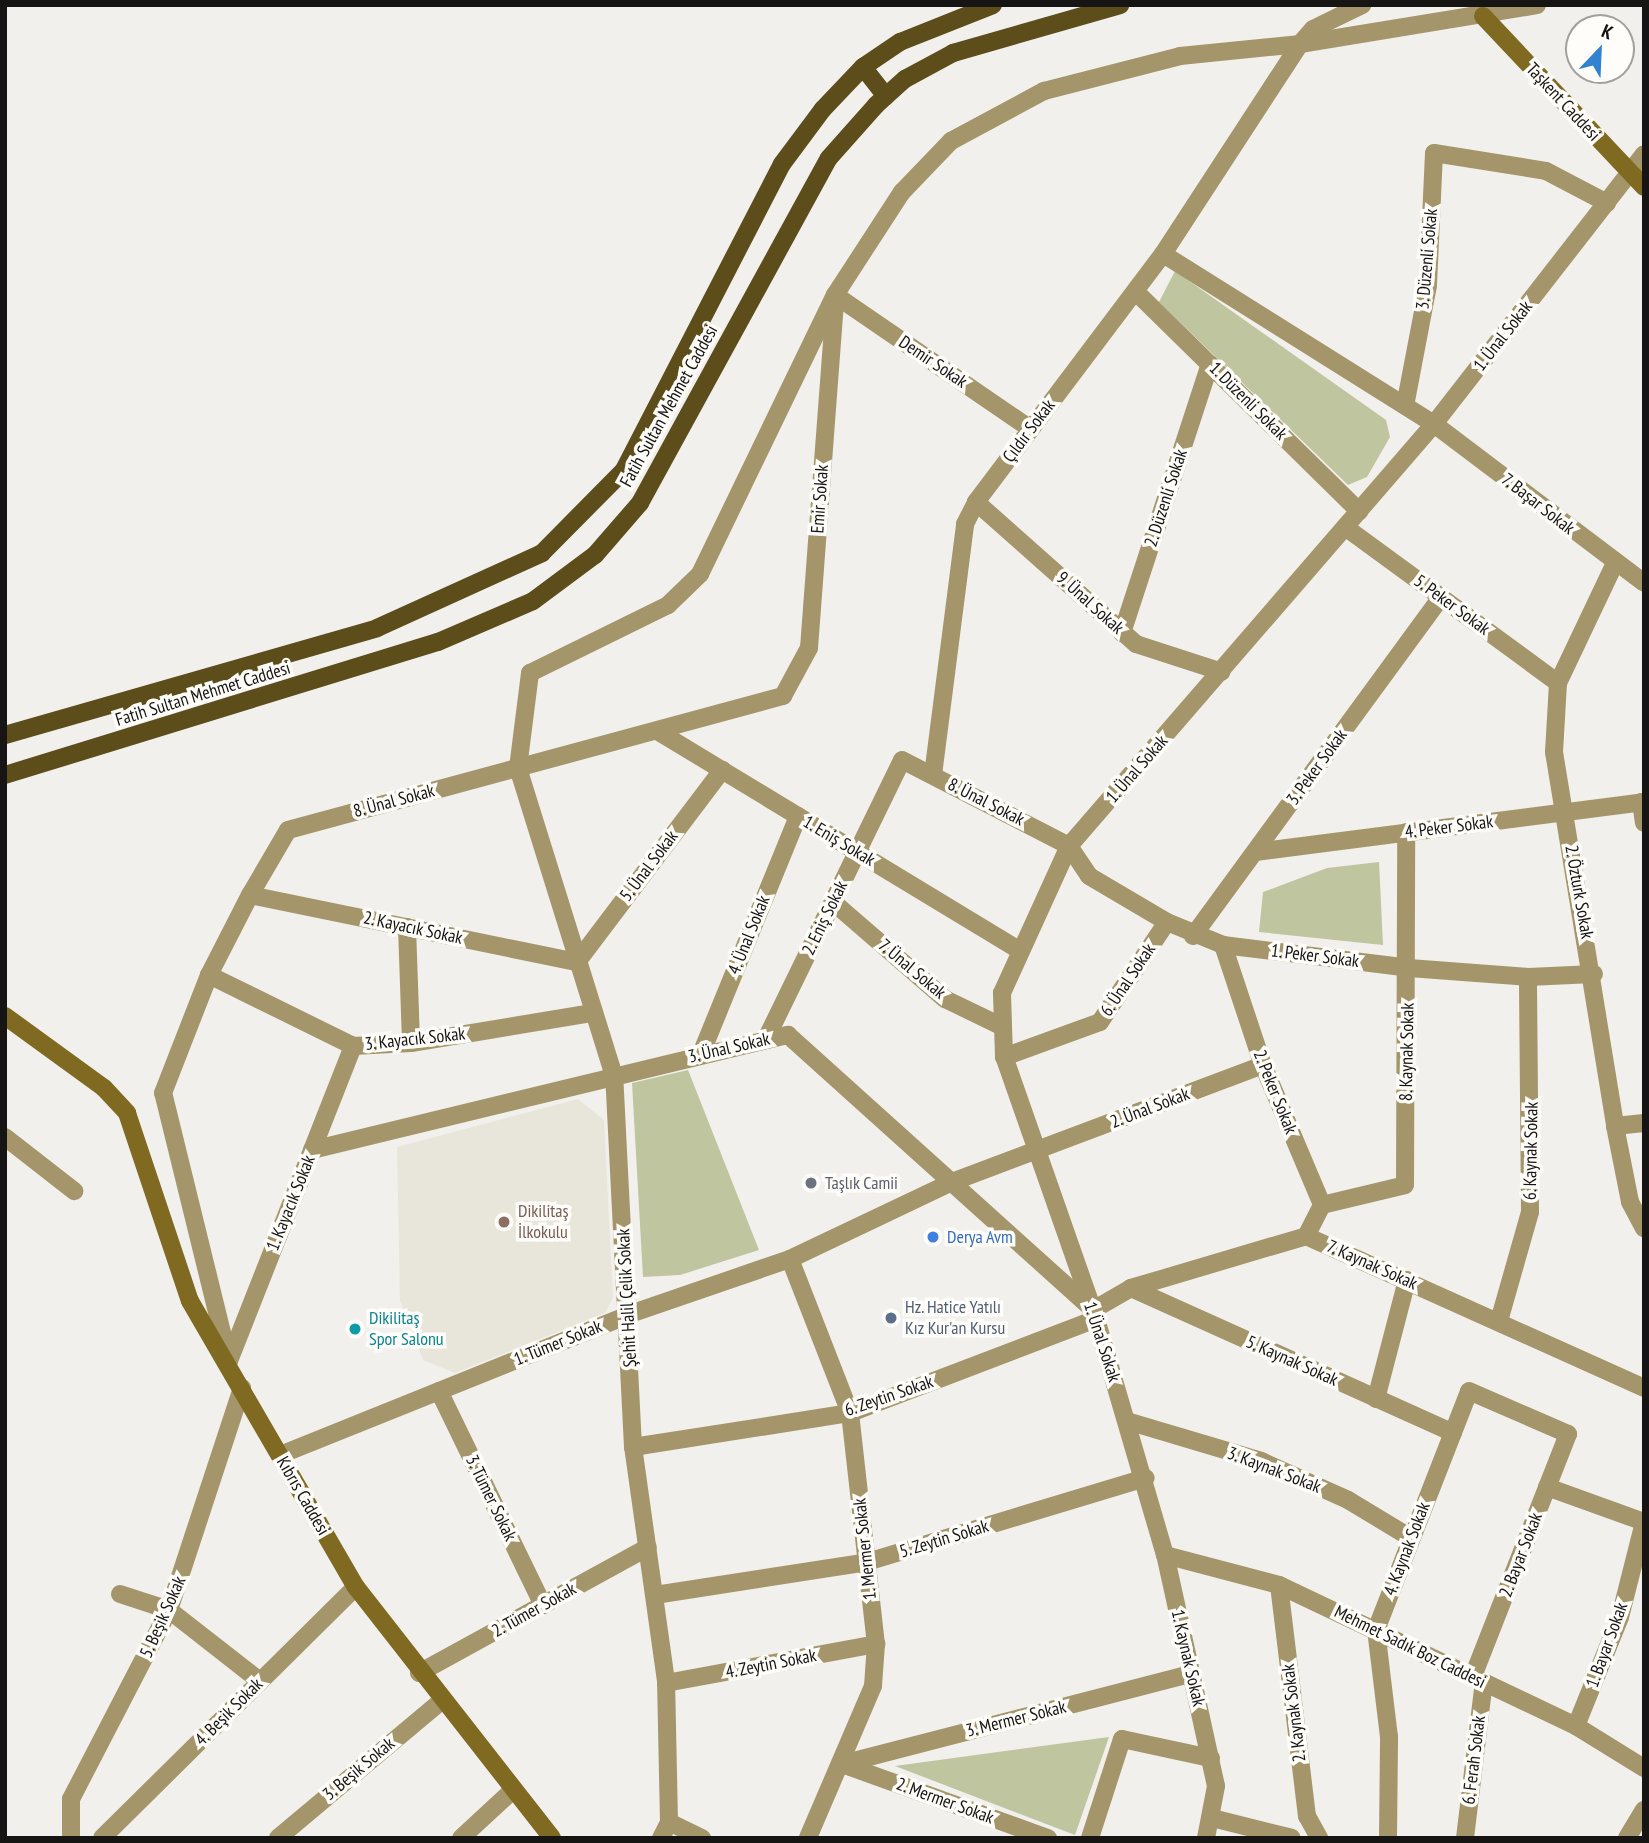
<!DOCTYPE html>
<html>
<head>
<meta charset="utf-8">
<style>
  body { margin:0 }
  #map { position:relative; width:1649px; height:1843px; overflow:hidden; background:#f1f0ed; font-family:"PT Sans Narrow",sans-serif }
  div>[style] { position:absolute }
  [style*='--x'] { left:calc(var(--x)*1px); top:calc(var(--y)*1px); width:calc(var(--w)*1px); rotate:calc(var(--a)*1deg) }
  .built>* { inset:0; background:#e8e5da }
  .green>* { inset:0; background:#bfc59f }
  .street>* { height:18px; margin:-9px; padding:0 9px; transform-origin:9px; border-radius:9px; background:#a4966a }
  .secondary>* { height:18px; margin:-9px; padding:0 9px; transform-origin:9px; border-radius:9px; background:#806a21 }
  .primary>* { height:18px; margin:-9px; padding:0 9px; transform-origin:9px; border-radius:9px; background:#5c4d1b }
  .dots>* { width:19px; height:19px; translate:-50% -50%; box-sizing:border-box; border:4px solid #fffdfa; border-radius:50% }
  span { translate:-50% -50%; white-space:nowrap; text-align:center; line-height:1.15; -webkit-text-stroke:7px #fffdfa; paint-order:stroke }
  .street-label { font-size:18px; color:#161514 }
  .worship-label { font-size:18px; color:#5b616d }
  .left { translate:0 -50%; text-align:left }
  .education-label { font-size:18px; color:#785e54 }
  .shop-label { font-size:18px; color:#366cbe }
  .service-label { font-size:18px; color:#4e5e75 }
  .culture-label { font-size:18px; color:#0d838f }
  .frame { position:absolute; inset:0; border:7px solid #161514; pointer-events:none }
  .north { position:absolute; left:1565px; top:14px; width:70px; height:70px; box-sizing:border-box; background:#fffdfa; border:2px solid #a2a09e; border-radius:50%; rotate:23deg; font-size:19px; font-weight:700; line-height:28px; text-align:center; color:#161514 }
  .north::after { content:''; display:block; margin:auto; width:24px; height:32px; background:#3282d2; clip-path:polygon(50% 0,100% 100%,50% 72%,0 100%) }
</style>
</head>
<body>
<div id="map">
  <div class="built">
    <i style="clip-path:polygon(578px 1099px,604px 1120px,613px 1298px,605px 1313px,455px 1373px,423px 1360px,400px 1301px,397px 1147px)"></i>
  </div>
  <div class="green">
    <i style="clip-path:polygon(1175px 271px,1386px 420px,1390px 437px,1367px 477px,1348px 485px,1159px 302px)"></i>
    <i style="clip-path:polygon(1379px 862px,1383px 945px,1259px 932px,1263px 892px,1327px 868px)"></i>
    <i style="clip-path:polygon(688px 1070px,759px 1250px,680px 1275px,643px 1277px,632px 1083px)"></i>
    <i style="clip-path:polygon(1109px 1737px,1075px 1835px,895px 1766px)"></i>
  </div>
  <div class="street">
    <i style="--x:1163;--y:254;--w:320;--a:32.1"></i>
    <i style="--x:1434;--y:424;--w:263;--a:37.1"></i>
    <i style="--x:1136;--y:292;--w:313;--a:44.5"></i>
    <i style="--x:835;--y:295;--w:237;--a:34.4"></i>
    <i style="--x:1405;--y:406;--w:123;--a:-79.2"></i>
    <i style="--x:1428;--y:285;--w:132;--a:-87.4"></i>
    <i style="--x:1434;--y:153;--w:113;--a:9.1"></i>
    <i style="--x:1546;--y:171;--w:69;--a:27.7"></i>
    <i style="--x:976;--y:502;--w:214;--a:41.6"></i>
    <i style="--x:1136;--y:644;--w:90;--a:18"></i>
    <i style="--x:1345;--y:527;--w:264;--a:36.2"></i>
    <i style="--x:1615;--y:563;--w:133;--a:115.4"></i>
    <i style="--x:1558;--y:683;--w:69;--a:93.3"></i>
    <i style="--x:1554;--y:752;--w:379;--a:80.7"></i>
    <i style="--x:1615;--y:1126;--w:77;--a:78.8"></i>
    <i style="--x:1630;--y:1202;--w:30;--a:62"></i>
    <i style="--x:1122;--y:633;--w:283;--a:-71.9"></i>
    <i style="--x:659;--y:732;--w:422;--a:31.2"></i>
    <i style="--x:933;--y:775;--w:253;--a:-82.7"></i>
    <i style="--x:965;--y:524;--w:25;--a:-63"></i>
    <i style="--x:976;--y:502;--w:311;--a:-53"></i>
    <i style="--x:1163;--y:254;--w:251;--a:-56.9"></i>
    <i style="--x:1300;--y:44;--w:20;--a:-49"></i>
    <i style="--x:1313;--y:29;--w:55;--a:-26.1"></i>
    <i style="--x:1641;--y:802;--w:21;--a:82"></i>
    <i style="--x:1255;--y:852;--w:392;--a:-7.3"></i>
    <i style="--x:250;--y:895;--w:334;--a:11.6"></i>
    <i style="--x:577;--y:962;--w:241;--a:-52.9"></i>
    <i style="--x:833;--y:902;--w:148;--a:40.9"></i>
    <i style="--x:945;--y:999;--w:60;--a:25.7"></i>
    <i style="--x:407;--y:927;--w:116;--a:88"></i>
    <i style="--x:1193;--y:936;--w:420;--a:-53.8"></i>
    <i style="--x:1223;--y:945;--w:126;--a:71.6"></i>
    <i style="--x:1263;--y:1065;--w:152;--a:67.1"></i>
    <i style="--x:1322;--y:1205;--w:35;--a:117"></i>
    <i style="--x:209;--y:975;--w:161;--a:26.2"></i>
    <i style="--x:353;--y:1046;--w:58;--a:-3"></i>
    <i style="--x:411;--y:1043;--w:184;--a:-9.4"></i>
    <i style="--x:766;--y:1039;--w:310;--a:-64"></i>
    <i style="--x:902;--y:760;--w:188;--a:27.2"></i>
    <i style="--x:1069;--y:846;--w:36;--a:56"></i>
    <i style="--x:1089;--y:876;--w:91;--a:30.5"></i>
    <i style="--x:1167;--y:922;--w:61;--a:22.3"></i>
    <i style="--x:1223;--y:945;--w:187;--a:7"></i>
    <i style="--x:1409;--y:968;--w:119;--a:4.3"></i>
    <i style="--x:1528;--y:977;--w:66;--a:-2.6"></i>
    <i style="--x:701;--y:1054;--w:257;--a:-67.8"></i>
    <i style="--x:1004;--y:1057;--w:102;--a:-20"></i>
    <i style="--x:1100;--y:1022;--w:120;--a:-56.2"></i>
    <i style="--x:1615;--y:1126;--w:29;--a:-6"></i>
    <i style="--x:5;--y:1137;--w:88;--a:38"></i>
    <i style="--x:312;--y:1150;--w:490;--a:-13.6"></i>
    <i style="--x:788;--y:1035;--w:411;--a:42"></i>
    <i style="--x:1093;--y:1310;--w:44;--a:-30.1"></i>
    <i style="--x:1131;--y:1288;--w:183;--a:-16.5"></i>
    <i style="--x:1306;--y:1236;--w:371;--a:24.2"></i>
    <i style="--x:1322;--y:1205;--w:85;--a:-13.5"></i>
    <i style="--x:1405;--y:1185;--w:353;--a:-89.8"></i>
    <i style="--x:790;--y:1259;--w:165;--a:68.7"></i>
    <i style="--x:850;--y:1413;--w:232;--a:83.6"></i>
    <i style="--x:876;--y:1644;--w:42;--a:94.1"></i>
    <i style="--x:873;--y:1686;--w:165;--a:113.2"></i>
    <i style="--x:1131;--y:1288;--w:353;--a:24.2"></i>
    <i style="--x:1499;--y:1321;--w:113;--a:-74.1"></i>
    <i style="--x:1530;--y:1212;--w:235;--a:-90.5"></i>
    <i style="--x:229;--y:1361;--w:276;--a:-103.8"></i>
    <i style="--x:163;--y:1093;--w:127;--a:-68.7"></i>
    <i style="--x:209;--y:975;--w:90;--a:-62.9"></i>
    <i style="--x:250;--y:895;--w:75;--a:-59.7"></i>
    <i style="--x:288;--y:830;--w:513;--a:-15.15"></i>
    <i style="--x:783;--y:696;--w:55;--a:-61.6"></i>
    <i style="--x:809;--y:648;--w:345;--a:-85.7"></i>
    <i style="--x:229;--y:1361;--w:339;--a:-68.5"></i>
    <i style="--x:439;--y:1391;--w:238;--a:64.1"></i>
    <i style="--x:1376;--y:1399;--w:123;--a:-75.4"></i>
    <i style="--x:1127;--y:1421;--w:140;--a:16.6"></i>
    <i style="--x:1261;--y:1461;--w:95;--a:24.1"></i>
    <i style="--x:1348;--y:1500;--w:74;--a:31.1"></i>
    <i style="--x:633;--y:1447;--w:220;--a:-8.9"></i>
    <i style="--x:850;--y:1413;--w:263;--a:-20.9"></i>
    <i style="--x:280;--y:1455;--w:377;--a:-21.9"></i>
    <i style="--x:630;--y:1314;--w:169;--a:-19"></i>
    <i style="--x:790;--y:1259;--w:179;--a:-25.4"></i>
    <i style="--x:952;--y:1182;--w:332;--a:-20.6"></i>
    <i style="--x:1547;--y:1487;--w:103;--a:19.8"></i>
    <i style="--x:1165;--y:1555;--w:118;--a:14.7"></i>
    <i style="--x:1279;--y:1585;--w:329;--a:25.4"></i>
    <i style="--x:1576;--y:1726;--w:80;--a:31.7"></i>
    <i style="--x:1279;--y:1585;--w:233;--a:83.1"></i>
    <i style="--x:1307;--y:1816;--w:25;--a:61"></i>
    <i style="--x:120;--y:1594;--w:52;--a:18.1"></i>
    <i style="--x:169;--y:1610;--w:115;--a:38"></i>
    <i style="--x:655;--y:1595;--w:215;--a:-8.8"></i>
    <i style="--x:867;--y:1562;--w:291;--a:-16.8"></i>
    <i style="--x:419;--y:1673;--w:261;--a:-28.8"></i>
    <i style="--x:666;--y:1683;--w:214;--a:-10.5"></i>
    <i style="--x:1576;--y:1726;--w:118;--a:-68"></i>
    <i style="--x:1620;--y:1617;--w:98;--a:-75.8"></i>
    <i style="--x:842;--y:1764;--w:360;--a:-14.5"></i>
    <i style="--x:842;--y:1764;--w:219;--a:19.8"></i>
    <i style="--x:1212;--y:1818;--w:82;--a:14"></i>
    <i style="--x:669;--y:1822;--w:37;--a:26"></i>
    <i style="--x:71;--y:1838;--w:39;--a:-90"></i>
    <i style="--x:71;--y:1799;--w:213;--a:-62.6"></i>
    <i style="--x:169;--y:1610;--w:234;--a:-71.8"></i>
    <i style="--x:102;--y:1838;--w:357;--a:-44.7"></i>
    <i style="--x:278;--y:1838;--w:213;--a:-40"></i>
    <i style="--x:461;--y:1838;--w:69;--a:-42.7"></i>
    <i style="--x:661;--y:1838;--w:18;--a:-63"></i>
    <i style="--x:669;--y:1822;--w:141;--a:-91.2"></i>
    <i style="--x:666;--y:1681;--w:236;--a:-98"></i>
    <i style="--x:633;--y:1447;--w:371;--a:-92.9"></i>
    <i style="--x:614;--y:1076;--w:323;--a:-107.3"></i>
    <i style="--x:518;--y:768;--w:96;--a:-82.8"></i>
    <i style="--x:530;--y:673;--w:154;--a:-26.2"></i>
    <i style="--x:668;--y:605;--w:45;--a:-44.1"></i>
    <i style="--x:700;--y:574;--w:310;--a:-64.2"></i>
    <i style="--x:835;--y:295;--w:123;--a:-57"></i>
    <i style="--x:902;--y:192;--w:71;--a:-46.1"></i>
    <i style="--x:951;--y:141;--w:106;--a:-28.3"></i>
    <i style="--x:1044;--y:91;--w:140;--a:-14.4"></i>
    <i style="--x:1180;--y:56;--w:121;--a:-5.7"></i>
    <i style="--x:1300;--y:44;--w:240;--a:-9.3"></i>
    <i style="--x:1090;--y:1838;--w:104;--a:-72.1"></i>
    <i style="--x:1122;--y:1739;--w:91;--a:12.1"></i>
    <i style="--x:1206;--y:1838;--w:53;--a:-79.1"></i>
    <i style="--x:1216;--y:1786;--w:237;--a:-102.4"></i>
    <i style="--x:1165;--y:1555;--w:246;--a:-106.3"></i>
    <i style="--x:1096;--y:1319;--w:278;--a:-109.3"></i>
    <i style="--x:1004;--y:1057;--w:64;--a:-91.8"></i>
    <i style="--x:1002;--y:993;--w:162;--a:-65.5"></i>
    <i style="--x:1069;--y:846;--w:558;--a:-49.14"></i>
    <i style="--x:1434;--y:424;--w:342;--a:-52.1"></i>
    <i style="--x:1388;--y:1838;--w:101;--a:-89.4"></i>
    <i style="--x:1389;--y:1737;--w:108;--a:-96.9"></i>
    <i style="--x:1376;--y:1630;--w:256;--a:-68.7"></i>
    <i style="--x:1469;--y:1391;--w:108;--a:23.5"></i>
    <i style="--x:1568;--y:1434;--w:261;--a:111.4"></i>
    <i style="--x:1465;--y:1838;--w:157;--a:-83.1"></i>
    <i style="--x:1627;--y:1838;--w:33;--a:-59"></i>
  </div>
  <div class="secondary">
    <i style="--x:1483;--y:16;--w:235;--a:46.7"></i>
    <i style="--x:5;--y:1016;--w:122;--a:36"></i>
    <i style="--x:104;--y:1088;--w:34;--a:47"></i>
    <i style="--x:127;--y:1113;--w:198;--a:71.5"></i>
    <i style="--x:190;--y:1301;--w:331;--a:59.9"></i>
    <i style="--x:356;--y:1587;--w:318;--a:52"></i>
  </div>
  <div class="primary">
    <i style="--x:863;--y:67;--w:37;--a:52"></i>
    <i style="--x:5;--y:735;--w:387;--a:-16"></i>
    <i style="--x:377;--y:628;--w:181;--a:-24.4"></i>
    <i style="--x:542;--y:553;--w:117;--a:-45.3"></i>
    <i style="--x:624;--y:470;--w:344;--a:-62.7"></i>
    <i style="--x:782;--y:164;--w:69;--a:-53.3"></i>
    <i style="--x:823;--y:109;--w:58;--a:-46.4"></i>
    <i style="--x:863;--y:67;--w:45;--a:-34"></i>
    <i style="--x:900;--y:42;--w:100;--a:-21.7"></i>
    <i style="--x:5;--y:775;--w:453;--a:-17.1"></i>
    <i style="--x:438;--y:642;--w:103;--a:-23.3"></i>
    <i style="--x:533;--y:601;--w:77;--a:-36.6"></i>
    <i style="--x:595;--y:555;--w:69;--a:-49.1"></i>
    <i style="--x:640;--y:503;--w:393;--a:-61.3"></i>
    <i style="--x:829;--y:158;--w:71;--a:-48.4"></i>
    <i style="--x:876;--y:105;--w:39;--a:-42"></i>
    <i style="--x:905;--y:79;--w:55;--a:-28.4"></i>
    <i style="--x:953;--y:53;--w:174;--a:-16"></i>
  </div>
  <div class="dots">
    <i style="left:811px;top:1183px;background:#6b7280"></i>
    <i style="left:504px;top:1222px;background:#8d6e63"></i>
    <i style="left:933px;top:1237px;background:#3f7fe0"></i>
    <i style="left:891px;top:1318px;background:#5c6f8a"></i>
    <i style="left:355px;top:1329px;background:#0f9aa8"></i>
  </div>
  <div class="street-label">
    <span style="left:1563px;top:102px;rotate:47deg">Taşkent Caddesi</span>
    <span style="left:1427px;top:259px;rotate:-85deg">3. Düzenli Sokak</span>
    <span style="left:1503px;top:336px;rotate:-52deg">1. Ünal Sokak</span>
    <span style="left:933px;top:362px;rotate:34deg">Demir Sokak</span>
    <span style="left:1248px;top:401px;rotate:45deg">1. Düzenli Sokak</span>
    <span style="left:669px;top:406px;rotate:-61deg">Fatih Sultan Mehmet Caddesi</span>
    <span style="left:1029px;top:431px;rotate:-53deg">Çıldır Sokak</span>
    <span style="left:1166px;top:498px;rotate:-72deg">2. Düzenli Sokak</span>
    <span style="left:820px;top:499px;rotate:-86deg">Emir Sokak</span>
    <span style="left:1538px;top:504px;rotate:38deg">7. Başar Sokak</span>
    <span style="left:1090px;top:603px;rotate:42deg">9. Ünal Sokak</span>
    <span style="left:1452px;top:605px;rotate:36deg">5. Peker Sokak</span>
    <span style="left:203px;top:694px;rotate:-17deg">Fatih Sultan Mehmet Caddesi</span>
    <span style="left:1317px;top:767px;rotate:-54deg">3. Peker Sokak</span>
    <span style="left:1137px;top:769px;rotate:-49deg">1. Ünal Sokak</span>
    <span style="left:394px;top:801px;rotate:-15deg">8. Ünal Sokak</span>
    <span style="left:986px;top:802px;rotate:27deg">8. Ünal Sokak</span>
    <span style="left:1449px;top:827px;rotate:-7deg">4. Peker Sokak</span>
    <span style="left:839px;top:841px;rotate:31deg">1. Eniş Sokak</span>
    <span style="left:649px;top:866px;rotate:-53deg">5. Ünal Sokak</span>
    <span style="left:1579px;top:892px;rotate:80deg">2. Özturk Sokak</span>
    <span style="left:825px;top:918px;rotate:-64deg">2. Eniş Sokak</span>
    <span style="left:413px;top:928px;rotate:12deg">2. Kayacık Sokak</span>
    <span style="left:749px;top:935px;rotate:-68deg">4. Ünal Sokak</span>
    <span style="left:1315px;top:956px;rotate:7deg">1. Peker Sokak</span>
    <span style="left:912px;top:969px;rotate:40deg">7. Ünal Sokak</span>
    <span style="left:1128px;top:980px;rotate:-56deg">6. Ünal Sokak</span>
    <span style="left:415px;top:1039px;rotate:-6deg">3. Kayacık Sokak</span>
    <span style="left:729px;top:1048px;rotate:-13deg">3. Ünal Sokak</span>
    <span style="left:1407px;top:1052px;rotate:-89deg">8. Kaynak Sokak</span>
    <span style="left:1275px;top:1092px;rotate:68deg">2. Peker Sokak</span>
    <span style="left:1150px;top:1108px;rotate:-21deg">2. Ünal Sokak</span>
    <span style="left:1531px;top:1151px;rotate:-89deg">6. Kaynak Sokak</span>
    <span style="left:291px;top:1203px;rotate:-68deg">1. Kayacık Sokak</span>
    <span style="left:1372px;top:1265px;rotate:24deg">7. Kaynak Sokak</span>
    <span style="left:627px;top:1298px;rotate:-93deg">Şehit Halil Çelik Sokak</span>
    <span style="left:1102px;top:1342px;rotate:72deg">1. Ünal Sokak</span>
    <span style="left:558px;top:1343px;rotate:-22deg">1. Tümer Sokak</span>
    <span style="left:1292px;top:1361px;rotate:24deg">5. Kaynak Sokak</span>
    <span style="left:889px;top:1396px;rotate:-19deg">6. Zeytin Sokak</span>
    <span style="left:1274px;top:1470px;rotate:21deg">3. Kaynak Sokak</span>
    <span style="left:303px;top:1496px;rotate:60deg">Kıbrıs Caddesi</span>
    <span style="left:491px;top:1498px;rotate:64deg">3. Tümer Sokak</span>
    <span style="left:944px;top:1539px;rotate:-17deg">5. Zeytin Sokak</span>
    <span style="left:865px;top:1549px;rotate:-96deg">1. Mermer Sokak</span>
    <span style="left:1407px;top:1549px;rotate:-69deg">4. Kaynak Sokak</span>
    <span style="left:1521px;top:1555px;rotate:-69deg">2. Bayar Sokak</span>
    <span style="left:534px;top:1610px;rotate:-29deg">2. Tümer Sokak</span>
    <span style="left:163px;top:1617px;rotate:-66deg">5. Beşik Sokak</span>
    <span style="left:1607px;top:1645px;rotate:-70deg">1. Bayar Sokak</span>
    <span style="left:1410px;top:1647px;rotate:26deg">Mehmet Sadık Boz Caddesi</span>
    <span style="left:1188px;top:1658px;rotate:77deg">1. Kaynak Sokak</span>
    <span style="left:771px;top:1664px;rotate:-11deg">4. Zeytin Sokak</span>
    <span style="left:229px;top:1712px;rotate:-45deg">4. Beşik Sokak</span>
    <span style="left:1294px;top:1713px;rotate:-97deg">2. Kaynak Sokak</span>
    <span style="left:1016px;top:1719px;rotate:-14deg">3. Mermer Sokak</span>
    <span style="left:1474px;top:1760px;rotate:-83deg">6. Ferah Sokak</span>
    <span style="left:359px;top:1769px;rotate:-40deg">3. Beşik Sokak</span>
    <span style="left:945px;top:1801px;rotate:20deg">2. Mermer Sokak</span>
  </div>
  <div class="worship-label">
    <span class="left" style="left:825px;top:1183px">Taşlık Camii</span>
  </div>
  <div class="education-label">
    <span class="left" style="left:518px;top:1222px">Dikilitaş<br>İlkokulu</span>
  </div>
  <div class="shop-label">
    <span class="left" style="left:947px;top:1237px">Derya Avm</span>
  </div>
  <div class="service-label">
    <span class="left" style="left:905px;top:1318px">Hz. Hatice Yatılı<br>Kız Kur'an Kursu</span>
  </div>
  <div class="culture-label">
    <span class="left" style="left:369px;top:1329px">Dikilitaş<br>Spor Salonu</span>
  </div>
  <div class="frame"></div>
  <div class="north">K</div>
</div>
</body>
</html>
